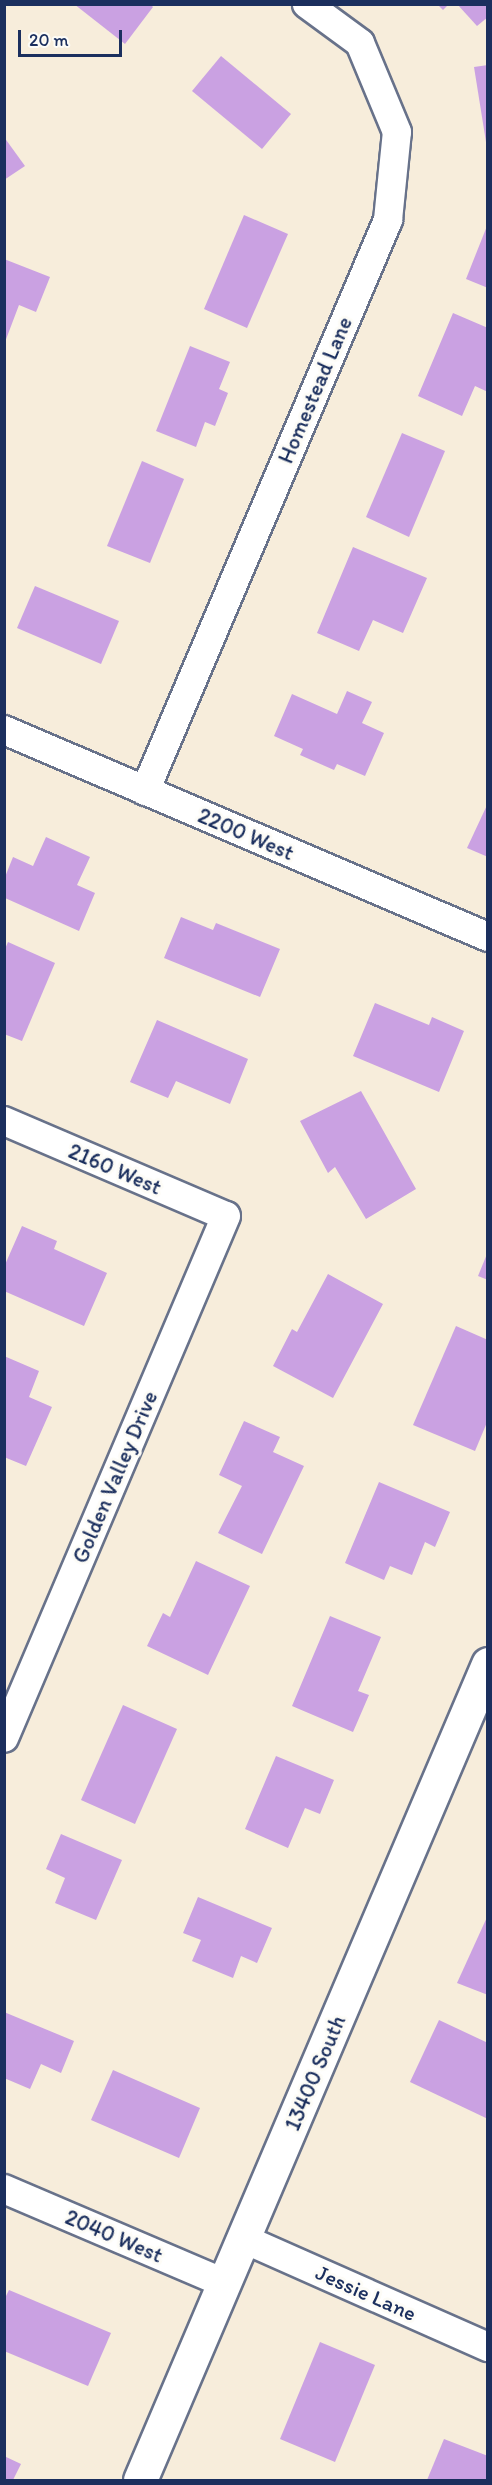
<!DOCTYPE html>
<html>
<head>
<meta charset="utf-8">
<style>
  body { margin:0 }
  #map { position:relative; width:492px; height:2485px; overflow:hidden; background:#f7eddb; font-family:Itim,sans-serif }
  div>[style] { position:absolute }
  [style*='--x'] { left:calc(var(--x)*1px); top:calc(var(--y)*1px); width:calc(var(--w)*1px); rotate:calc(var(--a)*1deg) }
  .building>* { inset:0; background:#caa1e2 }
  .roads { filter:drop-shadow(2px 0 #68728a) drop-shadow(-2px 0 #68728a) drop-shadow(0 2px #68728a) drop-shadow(0 -2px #68728a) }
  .minor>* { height:28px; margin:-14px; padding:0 14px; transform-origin:14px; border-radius:14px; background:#fff }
  .tertiary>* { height:33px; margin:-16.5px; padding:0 16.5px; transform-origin:16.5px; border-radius:16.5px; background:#fff }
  span { translate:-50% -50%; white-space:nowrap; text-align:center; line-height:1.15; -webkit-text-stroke:6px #fdfcf7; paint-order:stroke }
  .street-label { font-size:22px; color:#1b2f5e }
  .frame { position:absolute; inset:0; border:6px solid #1b2f5e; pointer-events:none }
  .scale { position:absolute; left:18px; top:30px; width:104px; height:27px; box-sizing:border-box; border:3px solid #1b2f5e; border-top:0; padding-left:8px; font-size:18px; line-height:21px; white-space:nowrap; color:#1b2f5e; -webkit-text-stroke:4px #fdfcf7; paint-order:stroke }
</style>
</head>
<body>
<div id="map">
  <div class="building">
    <i style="clip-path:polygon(74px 4px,150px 4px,153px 7px,125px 44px)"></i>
    <i style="clip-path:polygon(437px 4px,449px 4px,443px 10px)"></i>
    <i style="clip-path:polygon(457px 4px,488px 4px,488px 17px,477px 26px)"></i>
    <i style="clip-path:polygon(221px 56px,291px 114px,262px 149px,192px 91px)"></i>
    <i style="clip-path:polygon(488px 65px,488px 142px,486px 142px,474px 67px)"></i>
    <i style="clip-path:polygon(4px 137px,25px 166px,4px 180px)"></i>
    <i style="clip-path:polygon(244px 215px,288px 234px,247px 328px,204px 309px)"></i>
    <i style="clip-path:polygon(487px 226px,488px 226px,488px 288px,466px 279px)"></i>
    <i style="clip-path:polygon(4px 259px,50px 277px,36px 312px,19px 305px,5px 342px)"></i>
    <i style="clip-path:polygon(453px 313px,488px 328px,488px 392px,475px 386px,462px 416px,418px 396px)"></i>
    <i style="clip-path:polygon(190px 346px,230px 362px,219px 389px,228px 393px,215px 426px,205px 422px,196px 447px,156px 431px)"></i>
    <i style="clip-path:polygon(402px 433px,445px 451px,409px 537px,366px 517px)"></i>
    <i style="clip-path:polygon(142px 461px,184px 479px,150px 563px,107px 546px)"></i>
    <i style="clip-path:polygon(353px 547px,427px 578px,403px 633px,373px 620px,359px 651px,317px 633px)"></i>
    <i style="clip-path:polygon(35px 586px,119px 621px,101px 664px,17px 628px)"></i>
    <i style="clip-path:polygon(347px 691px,372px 702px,362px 723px,384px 733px,365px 776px,337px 764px,334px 770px,300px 755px,303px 749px,274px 736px,292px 694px,337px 714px)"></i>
    <i style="clip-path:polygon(488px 803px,488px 857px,467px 848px)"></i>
    <i style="clip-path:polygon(46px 837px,90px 857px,77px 885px,95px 893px,79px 931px,5px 898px,5px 877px,13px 857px,33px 866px)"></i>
    <i style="clip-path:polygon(181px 917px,213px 930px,216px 923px,280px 949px,260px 997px,164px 958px)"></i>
    <i style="clip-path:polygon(8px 942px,55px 963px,22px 1041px,4px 1034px,4px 951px)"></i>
    <i style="clip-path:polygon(375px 1003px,429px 1025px,432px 1017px,464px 1031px,439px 1092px,353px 1056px)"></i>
    <i style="clip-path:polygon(157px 1020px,248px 1059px,230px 1104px,176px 1081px,168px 1098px,130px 1082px)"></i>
    <i style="clip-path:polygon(361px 1091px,416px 1189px,366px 1219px,335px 1167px,328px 1173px,300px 1121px)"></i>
    <i style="clip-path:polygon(22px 1226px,57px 1241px,54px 1249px,107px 1273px,84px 1326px,4px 1291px,4px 1267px)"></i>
    <i style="clip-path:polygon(487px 1254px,488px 1254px,488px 1280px,478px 1276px)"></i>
    <i style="clip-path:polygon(328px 1274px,383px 1304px,333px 1398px,273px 1366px,292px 1329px,297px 1332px)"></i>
    <i style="clip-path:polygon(456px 1326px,488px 1340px,488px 1420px,475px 1451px,413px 1425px)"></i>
    <i style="clip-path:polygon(4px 1356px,39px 1371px,29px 1397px,52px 1407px,26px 1466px,4px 1457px)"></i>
    <i style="clip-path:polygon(244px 1421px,280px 1437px,273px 1452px,304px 1466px,262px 1554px,218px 1533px,242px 1486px,219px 1475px)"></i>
    <i style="clip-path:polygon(379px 1482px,450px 1512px,435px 1547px,425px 1542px,412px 1575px,390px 1566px,384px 1580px,345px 1563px)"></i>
    <i style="clip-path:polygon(196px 1561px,250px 1586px,208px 1675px,147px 1646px,163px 1613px,170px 1617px)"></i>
    <i style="clip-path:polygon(330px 1616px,381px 1637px,358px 1691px,369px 1695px,353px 1732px,292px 1706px)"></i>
    <i style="clip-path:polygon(123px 1705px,177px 1729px,135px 1824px,81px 1800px)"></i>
    <i style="clip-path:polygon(276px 1756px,334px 1780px,320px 1814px,305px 1808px,288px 1848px,245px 1829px)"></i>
    <i style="clip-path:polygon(61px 1834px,122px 1860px,96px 1920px,55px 1903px,65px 1878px,46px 1869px)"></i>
    <i style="clip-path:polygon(198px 1897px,272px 1928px,257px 1963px,241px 1956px,233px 1978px,192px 1961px,201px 1940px,183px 1933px)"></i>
    <i style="clip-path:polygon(488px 1915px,488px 1995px,457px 1983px)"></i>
    <i style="clip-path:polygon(4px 2012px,74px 2041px,61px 2073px,41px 2064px,30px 2089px,4px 2078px)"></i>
    <i style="clip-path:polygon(439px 2020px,488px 2043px,488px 2119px,410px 2082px)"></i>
    <i style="clip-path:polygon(113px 2070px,200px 2108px,179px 2158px,91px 2120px)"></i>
    <i style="clip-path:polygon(9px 2290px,111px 2333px,88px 2386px,4px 2351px,4px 2300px)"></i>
    <i style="clip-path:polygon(320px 2342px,375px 2365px,335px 2462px,280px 2439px)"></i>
    <i style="clip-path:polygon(444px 2439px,488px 2456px,488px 2480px,427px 2480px)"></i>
    <i style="clip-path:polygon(4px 2456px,21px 2464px,13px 2480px,4px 2480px)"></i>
  </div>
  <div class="roads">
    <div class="minor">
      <i style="--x:4;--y:730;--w:526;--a:23.16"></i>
      <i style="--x:145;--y:791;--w:621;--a:-66.95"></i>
      <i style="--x:388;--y:220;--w:88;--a:-84.2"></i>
      <i style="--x:397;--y:132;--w:96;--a:-112.6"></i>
      <i style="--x:360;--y:43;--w:66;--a:-143.7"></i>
      <i style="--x:4;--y:1121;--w:241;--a:23.2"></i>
      <i style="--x:226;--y:1216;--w:567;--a:113.04"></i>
      <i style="--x:4;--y:2189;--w:239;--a:23.1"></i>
      <i style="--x:244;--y:2239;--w:267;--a:23.9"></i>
    </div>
    <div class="tertiary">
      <i style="--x:140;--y:2480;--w:887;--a:-66.9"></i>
    </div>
  </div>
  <div class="street-label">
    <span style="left:315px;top:390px;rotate:-67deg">Homestead Lane</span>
    <span style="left:246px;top:834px;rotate:23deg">2200 West</span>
    <span style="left:115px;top:1169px;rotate:23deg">2160 West</span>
    <span style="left:115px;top:1477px;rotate:-67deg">Golden Valley Drive</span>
    <span style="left:315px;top:2073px;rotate:-67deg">13400 South</span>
    <span style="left:114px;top:2236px;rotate:23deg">2040 West</span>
    <span style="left:366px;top:2293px;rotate:24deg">Jessie Lane</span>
  </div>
  <div class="frame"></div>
  <div class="scale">20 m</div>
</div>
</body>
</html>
